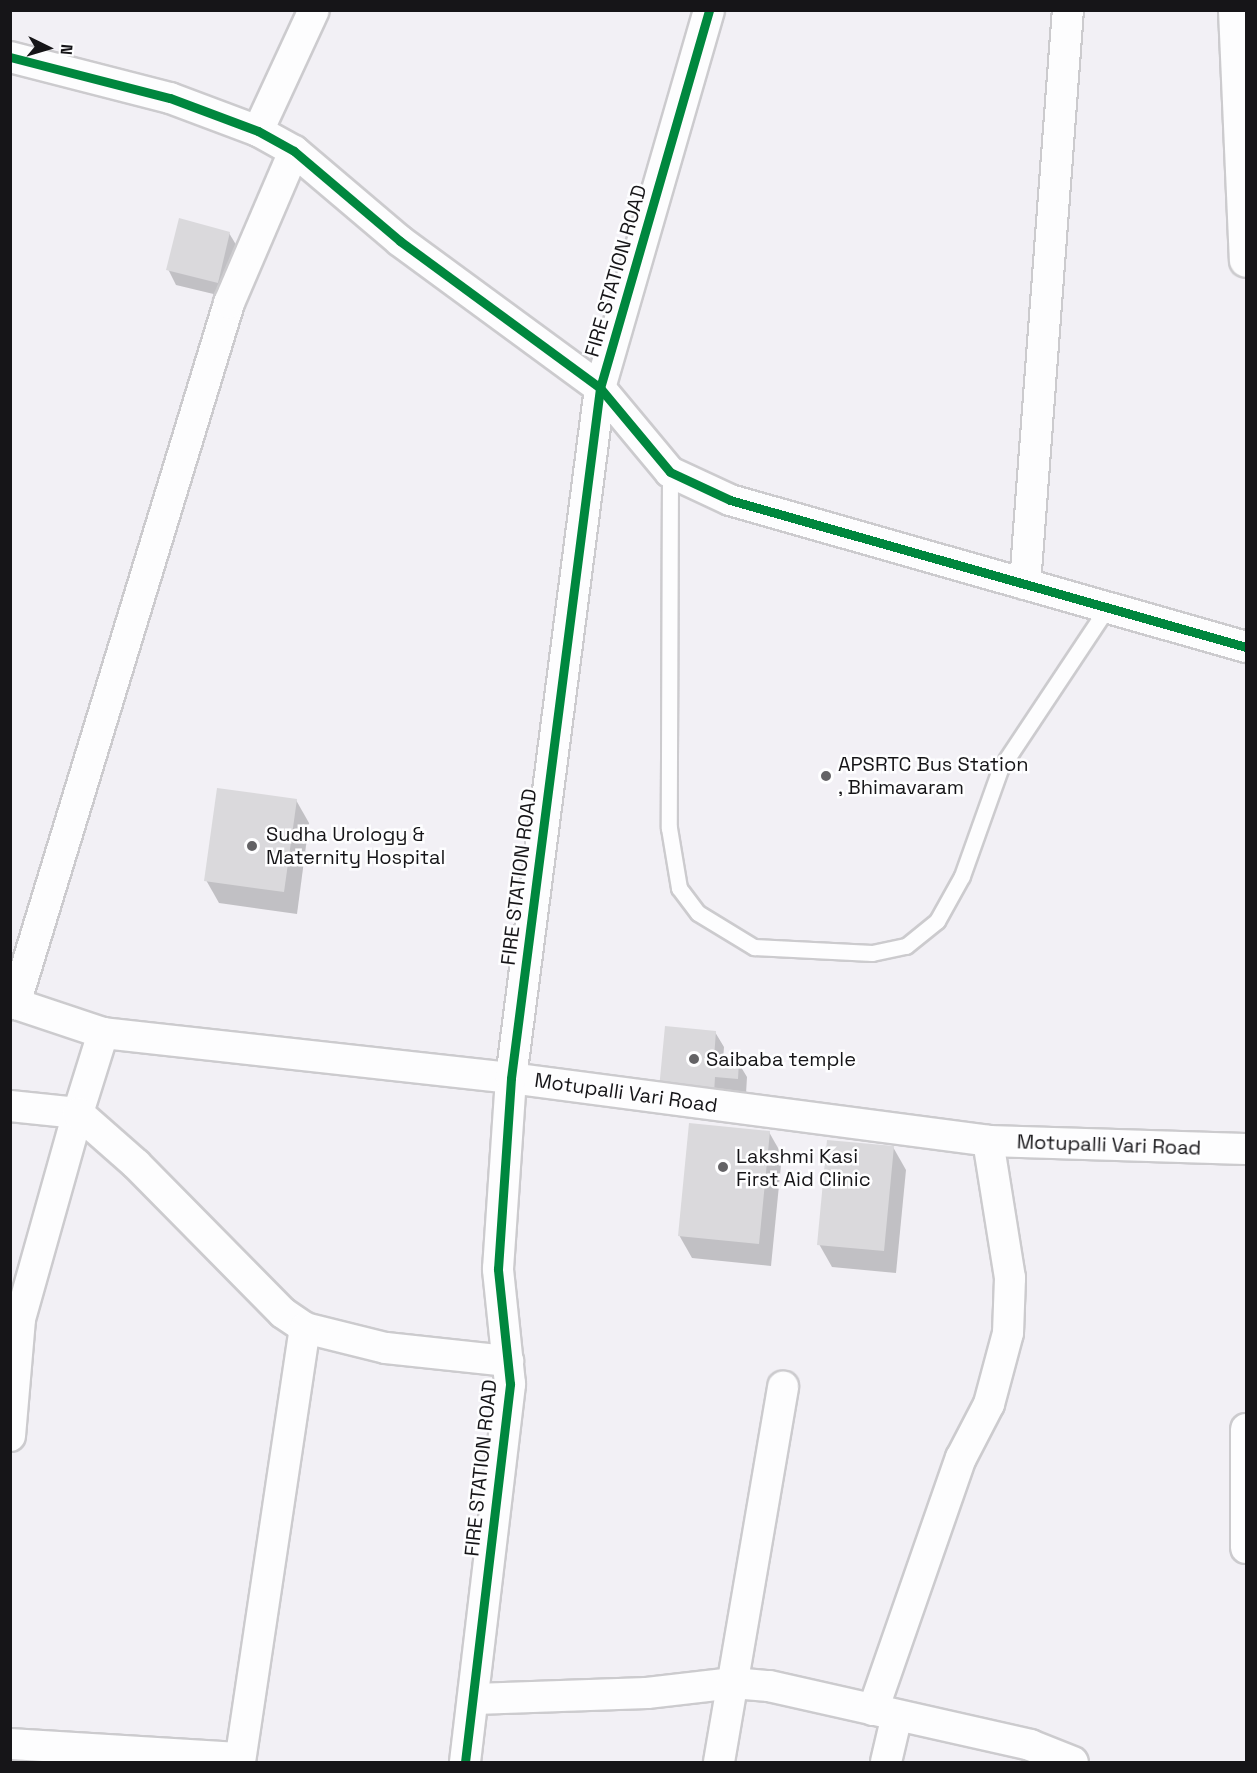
<!DOCTYPE html>
<html>
<head>
<meta charset="utf-8">
<style>
  body { margin:0 }
  #map { position:relative; width:1257px; height:1773px; overflow:hidden; background:#f2f0f5; font-family:"Space Grotesk",sans-serif }
  div>[style] { position:absolute }
  [style*='--x'] { left:calc(var(--x)*1px); top:calc(var(--y)*1px); width:calc(var(--w)*1px); rotate:calc(var(--a)*1deg) }
  .shadow>* { inset:0; background:#0003 }
  .building>* { inset:0; background:#dad9dc }
  .roads { filter:drop-shadow(2px 0 #cccbce) drop-shadow(-2px 0 #cccbce) drop-shadow(0 2px #cccbce) drop-shadow(0 -2px #cccbce) }
  .lane>* { height:15px; margin:-7.5px; padding:0 7.5px; transform-origin:7.5px; border-radius:7.5px; background:#fdfdfe }
  .street>* { height:30px; margin:-15px; padding:0 15px; transform-origin:15px; border-radius:15px; background:#fdfdfe }
  .highway>* { height:33px; margin:-16.5px; padding:0 16.5px; transform-origin:16.5px; border-radius:16.5px; background:#fdfdfe }
  .cycleway>* { height:9px; margin:-4.5px; padding:0 4.5px; transform-origin:4.5px; border-radius:4.5px; background:#00873e }
  .dots>* { width:16px; height:16px; translate:-50% -50%; box-sizing:border-box; border:3px solid #fefeff; border-radius:50% }
  span { translate:-50% -50%; white-space:nowrap; text-align:center; line-height:1.15; -webkit-text-stroke:5px #fefeff; paint-order:stroke }
  .street-label { font-size:20px; color:#161518 }
  .poi-label { font-size:20px; color:#161518 }
  .left { translate:0 -50%; text-align:left }
  .frame { position:absolute; inset:0; border:12px solid #161518; pointer-events:none }
  .north { position:absolute; left:18px; top:18px; width:60px; height:60px; -webkit-text-stroke:4px #fefeff; paint-order:stroke; rotate:95deg; font-size:16px; font-weight:700; line-height:24px; text-align:center; color:#161518 }
  .north::after { content:''; display:block; margin:auto; width:21px; height:27px; background:#161518; clip-path:polygon(50% 0,100% 100%,50% 72%,0 100%) }
</style>
</head>
<body>
<div id="map">
  <div class="shadow">
    <i style="clip-path:polygon(229px 233px,238px 248px,226px 297px,176px 285px,168px 269px)"></i>
    <i style="clip-path:polygon(296px 800px,309px 823px,297px 914px,219px 903px,206px 880px)"></i>
    <i style="clip-path:polygon(715px 1032px,724px 1047px,723px 1060px,738px 1062px,747px 1077px,746px 1094px,723px 1092px,669px 1104px)"></i>
    <i style="clip-path:polygon(769px 1132px,782px 1155px,771px 1266px,692px 1258px,679px 1235px)"></i>
    <i style="clip-path:polygon(893px 1147px,906px 1170px,896px 1273px,832px 1267px,819px 1244px)"></i>
  </div>
  <div class="building">
    <i style="clip-path:polygon(179px 218px,230px 232px,218px 283px,166px 270px)"></i>
    <i style="clip-path:polygon(217px 788px,297px 799px,284px 892px,204px 881px)"></i>
    <i style="clip-path:polygon(665px 1026px,716px 1031px,714px 1058px,739px 1061px,738px 1079px,715px 1077px,714px 1094px,659px 1089px)"></i>
    <i style="clip-path:polygon(689px 1123px,770px 1131px,759px 1244px,678px 1236px)"></i>
    <i style="clip-path:polygon(827px 1140px,894px 1146px,884px 1251px,817px 1245px)"></i>
  </div>
  <div class="roads">
    <div class="lane">
      <i style="--x:670;--y:472;--w:356;--a:90.2"></i>
      <i style="--x:669;--y:828;--w:61;--a:80.5"></i>
      <i style="--x:679;--y:888;--w:31;--a:53"></i>
      <i style="--x:698;--y:913;--w:66;--a:31.3"></i>
      <i style="--x:754;--y:947;--w:118;--a:2.9"></i>
      <i style="--x:872;--y:953;--w:35;--a:-12"></i>
      <i style="--x:906;--y:946;--w:40;--a:-39"></i>
      <i style="--x:937;--y:921;--w:51;--a:-60.9"></i>
      <i style="--x:962;--y:876;--w:114;--a:-70.4"></i>
      <i style="--x:1000;--y:769;--w:193;--a:-56.4"></i>
    </div>
    <div class="street">
      <i style="--x:10;--y:57;--w:165;--a:14.4"></i>
      <i style="--x:170;--y:98;--w:94;--a:20.6"></i>
      <i style="--x:258;--y:131;--w:41;--a:29.1"></i>
      <i style="--x:294;--y:151;--w:139;--a:40.3"></i>
      <i style="--x:400;--y:241;--w:248;--a:36.3"></i>
      <i style="--x:600;--y:388;--w:109;--a:50.2"></i>
      <i style="--x:670;--y:472;--w:66;--a:25"></i>
      <i style="--x:730;--y:500;--w:537;--a:15.9"></i>
      <i style="--x:258;--y:131;--w:133;--a:-65.2"></i>
      <i style="--x:1025;--y:584;--w:576;--a:-85.72"></i>
      <i style="--x:10;--y:1002;--w:98;--a:18.4"></i>
      <i style="--x:103;--y:1033;--w:410;--a:6.3"></i>
      <i style="--x:511;--y:1078;--w:481;--a:7.5"></i>
      <i style="--x:988;--y:1141;--w:258;--a:1.8"></i>
      <i style="--x:15;--y:1004;--w:733;--a:-73.02"></i>
      <i style="--x:229;--y:303;--w:165;--a:-66.8"></i>
      <i style="--x:10;--y:1106;--w:68;--a:5.9"></i>
      <i style="--x:78;--y:1113;--w:84;--a:-72.6"></i>
      <i style="--x:1246;--y:1429;--w:119;--a:90"></i>
      <i style="--x:10;--y:1436;--w:117;--a:-85.1"></i>
      <i style="--x:20;--y:1319;--w:214;--a:-74.3"></i>
      <i style="--x:78;--y:1113;--w:77;--a:41.3"></i>
      <i style="--x:136;--y:1164;--w:209;--a:45.4"></i>
      <i style="--x:283;--y:1313;--w:27;--a:34"></i>
      <i style="--x:305;--y:1328;--w:83;--a:13.9"></i>
      <i style="--x:386;--y:1348;--w:123;--a:6.1"></i>
      <i style="--x:475;--y:1699;--w:172;--a:-2"></i>
      <i style="--x:647;--y:1693;--w:87;--a:-6.6"></i>
      <i style="--x:733;--y:1683;--w:36;--a:5"></i>
      <i style="--x:769;--y:1686;--w:268;--a:12.7"></i>
      <i style="--x:1030;--y:1745;--w:46;--a:21.6"></i>
      <i style="--x:873;--y:1710;--w:267;--a:-70.8"></i>
      <i style="--x:961;--y:1458;--w:61;--a:-62.6"></i>
      <i style="--x:989;--y:1404;--w:73;--a:-75"></i>
      <i style="--x:1008;--y:1333;--w:55;--a:-87.9"></i>
      <i style="--x:1010;--y:1278;--w:139;--a:-99.1"></i>
      <i style="--x:10;--y:1744;--w:230;--a:3.5"></i>
      <i style="--x:240;--y:1762;--w:439;--a:-81.5"></i>
      <i style="--x:465;--y:1762;--w:381;--a:-83.2"></i>
      <i style="--x:510;--y:1384;--w:116;--a:-96"></i>
      <i style="--x:498;--y:1269;--w:191;--a:-86.1"></i>
      <i style="--x:511;--y:1078;--w:696;--a:-82.65"></i>
      <i style="--x:600;--y:388;--w:393;--a:-73.9"></i>
      <i style="--x:719;--y:1762;--w:381;--a:-80.3"></i>
      <i style="--x:886;--y:1762;--w:48;--a:-76.8"></i>
    </div>
    <div class="highway">
      <i style="--x:1235;--y:10;--w:250;--a:87.5"></i>
    </div>
  </div>
  <div class="cycleway">
    <i style="--x:10;--y:57;--w:165;--a:14.4"></i>
    <i style="--x:170;--y:98;--w:94;--a:20.6"></i>
    <i style="--x:258;--y:131;--w:41;--a:29.1"></i>
    <i style="--x:294;--y:151;--w:139;--a:40.3"></i>
    <i style="--x:400;--y:241;--w:248;--a:36.3"></i>
    <i style="--x:600;--y:388;--w:109;--a:50.2"></i>
    <i style="--x:670;--y:472;--w:66;--a:25"></i>
    <i style="--x:730;--y:500;--w:537;--a:15.9"></i>
    <i style="--x:465;--y:1762;--w:381;--a:-83.2"></i>
    <i style="--x:510;--y:1384;--w:116;--a:-96"></i>
    <i style="--x:498;--y:1269;--w:191;--a:-86.1"></i>
    <i style="--x:511;--y:1078;--w:696;--a:-82.65"></i>
    <i style="--x:600;--y:388;--w:393;--a:-73.9"></i>
  </div>
  <div class="dots">
    <i style="left:826px;top:776px;background:#636265"></i>
    <i style="left:252px;top:846px;background:#636265"></i>
    <i style="left:694px;top:1059px;background:#636265"></i>
    <i style="left:723px;top:1167px;background:#636265"></i>
  </div>
  <div class="street-label">
    <span style="left:616px;top:271px;rotate:-74deg">FIRE STATION ROAD</span>
    <span style="left:519px;top:877px;rotate:-83deg">FIRE STATION ROAD</span>
    <span style="left:626px;top:1093px;rotate:8deg">Motupalli Vari Road</span>
    <span style="left:1109px;top:1145px;rotate:2deg">Motupalli Vari Road</span>
    <span style="left:481px;top:1468px;rotate:-84deg">FIRE STATION ROAD</span>
  </div>
  <div class="poi-label">
    <span class="left" style="left:838px;top:776px">APSRTC Bus Station<br>, Bhimavaram</span>
    <span class="left" style="left:266px;top:846px">Sudha Urology &amp;<br>Maternity Hospital</span>
    <span class="left" style="left:706px;top:1059px">Saibaba temple</span>
    <span class="left" style="left:736px;top:1168px">Lakshmi Kasi<br>First Aid Clinic</span>
  </div>
  <div class="frame"></div>
  <div class="north">N</div>
</div>
</body>
</html>
